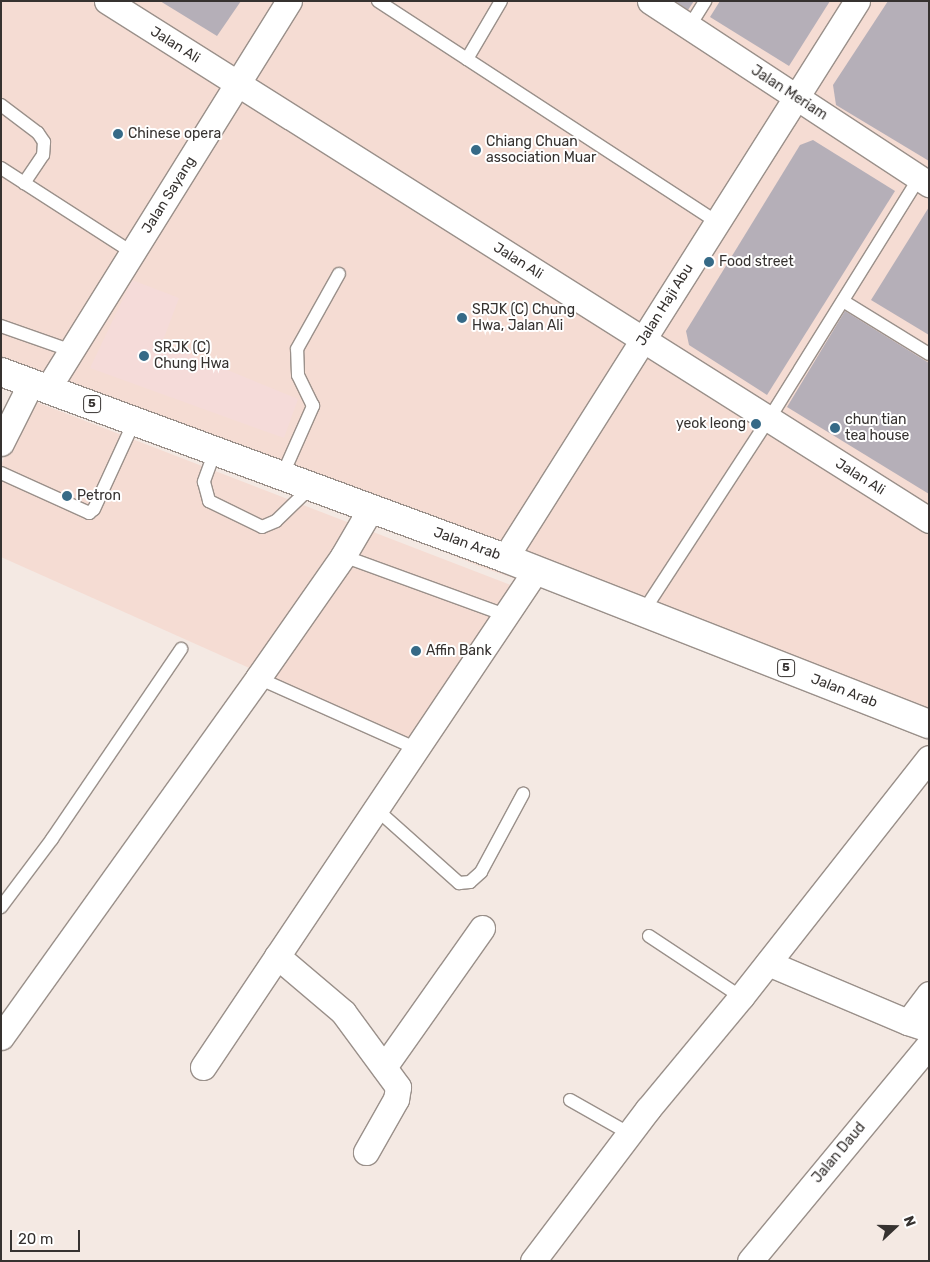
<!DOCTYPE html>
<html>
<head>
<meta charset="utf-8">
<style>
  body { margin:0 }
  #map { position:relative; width:930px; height:1262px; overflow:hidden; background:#f4e9e3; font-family:Rubik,sans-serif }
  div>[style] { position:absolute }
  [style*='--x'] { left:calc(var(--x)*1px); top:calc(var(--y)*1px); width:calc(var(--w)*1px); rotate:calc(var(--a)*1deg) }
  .commercial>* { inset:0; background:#f5dcd3 }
  .education>* { inset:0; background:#f5dbd9 }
  .building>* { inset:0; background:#b5afb8 }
  .roads { filter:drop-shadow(1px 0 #9a908a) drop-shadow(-1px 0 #9a908a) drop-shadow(0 1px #9a908a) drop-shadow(0 -1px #9a908a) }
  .service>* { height:12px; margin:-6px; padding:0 6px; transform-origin:6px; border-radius:6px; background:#fff }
  .minor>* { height:25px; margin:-12.5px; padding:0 12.5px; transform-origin:12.5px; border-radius:12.5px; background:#fff }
  .primary>* { height:28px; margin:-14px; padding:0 14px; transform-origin:14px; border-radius:14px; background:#fff }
  .dots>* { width:14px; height:14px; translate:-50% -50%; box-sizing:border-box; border:2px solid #fff; border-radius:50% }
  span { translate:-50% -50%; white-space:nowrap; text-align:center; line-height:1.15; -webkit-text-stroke:4px #fff; paint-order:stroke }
  .shield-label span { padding:1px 4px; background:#fff; border:1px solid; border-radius:4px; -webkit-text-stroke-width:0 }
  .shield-label { font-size:12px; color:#363230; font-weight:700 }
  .street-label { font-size:14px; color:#363230 }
  .poi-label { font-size:14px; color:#363230 }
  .left { translate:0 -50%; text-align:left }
  .right { translate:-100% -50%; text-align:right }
  .frame { position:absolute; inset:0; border:2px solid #363230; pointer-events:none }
  .north { position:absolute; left:870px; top:1202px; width:50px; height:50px; -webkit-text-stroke:4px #fff; paint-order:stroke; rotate:69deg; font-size:14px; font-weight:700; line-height:20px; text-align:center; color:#363230 }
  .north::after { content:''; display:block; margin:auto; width:18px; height:22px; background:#363230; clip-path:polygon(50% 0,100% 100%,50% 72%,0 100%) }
  .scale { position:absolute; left:10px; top:1230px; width:70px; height:22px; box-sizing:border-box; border:2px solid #363230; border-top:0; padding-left:6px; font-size:15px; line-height:18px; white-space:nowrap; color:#363230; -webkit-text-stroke:4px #fff; paint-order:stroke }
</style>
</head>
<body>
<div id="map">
  <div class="commercial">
    <i style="clip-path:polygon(1px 1px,929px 1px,929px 720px,484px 568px,1px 372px)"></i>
    <i style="clip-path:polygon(31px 400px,513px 586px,410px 740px,1px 557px,1px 465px)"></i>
  </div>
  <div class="education">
    <i style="clip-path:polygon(132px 280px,179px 298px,162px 343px,298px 399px,284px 438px,90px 368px)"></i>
  </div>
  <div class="building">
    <i style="clip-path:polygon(160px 1px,241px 1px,217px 36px)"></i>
    <i style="clip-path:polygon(675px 1px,694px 1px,688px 10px)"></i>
    <i style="clip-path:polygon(720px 1px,830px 1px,789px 66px,710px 17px)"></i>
    <i style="clip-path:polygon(888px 1px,929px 1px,929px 161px,836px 105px,833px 85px)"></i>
    <i style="clip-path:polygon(813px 140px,895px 191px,767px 395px,689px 345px,686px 331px,800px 145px)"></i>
    <i style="clip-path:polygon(929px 207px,929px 335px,871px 300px)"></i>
    <i style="clip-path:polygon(845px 311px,929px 363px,929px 494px,787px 407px)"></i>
  </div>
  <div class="roads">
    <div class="service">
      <i style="--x:378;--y:1;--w:405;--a:33.1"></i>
      <i style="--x:689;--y:27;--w:31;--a:-58"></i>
      <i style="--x:467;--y:59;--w:67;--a:-59.6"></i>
      <i style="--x:1;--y:105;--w:46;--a:37.1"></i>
      <i style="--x:38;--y:133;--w:11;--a:56"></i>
      <i style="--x:44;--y:142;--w:13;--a:94"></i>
      <i style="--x:43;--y:155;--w:34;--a:124"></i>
      <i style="--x:1;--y:168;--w:157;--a:32.8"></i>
      <i style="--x:843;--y:301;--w:101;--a:31.6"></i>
      <i style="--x:1;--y:326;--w:75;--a:19.4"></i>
      <i style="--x:215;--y:451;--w:33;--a:110"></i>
      <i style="--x:204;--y:482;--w:20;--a:75"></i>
      <i style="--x:209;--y:501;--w:59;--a:26.1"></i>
      <i style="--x:262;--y:527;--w:15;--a:-23"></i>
      <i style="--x:276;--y:521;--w:49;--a:-44.2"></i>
      <i style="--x:1;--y:473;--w:97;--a:24.4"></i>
      <i style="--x:89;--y:513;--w:6;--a:-39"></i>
      <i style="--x:94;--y:509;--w:98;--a:-65.3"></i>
      <i style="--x:282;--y:476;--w:77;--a:-66.1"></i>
      <i style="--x:313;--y:406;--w:34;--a:-116"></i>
      <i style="--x:298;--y:375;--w:26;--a:-92"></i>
      <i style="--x:297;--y:349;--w:86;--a:-60.8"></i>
      <i style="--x:343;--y:556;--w:172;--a:20"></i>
      <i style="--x:643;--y:612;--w:230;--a:-56.9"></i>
      <i style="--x:769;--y:419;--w:284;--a:-58.1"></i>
      <i style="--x:258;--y:678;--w:172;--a:24"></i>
      <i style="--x:375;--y:808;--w:113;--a:41.8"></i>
      <i style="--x:459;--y:883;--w:11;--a:-5"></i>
      <i style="--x:470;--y:882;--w:15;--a:-42"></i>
      <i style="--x:481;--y:872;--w:89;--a:-61.7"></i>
      <i style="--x:1;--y:907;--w:85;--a:-53.1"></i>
      <i style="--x:52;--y:839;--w:230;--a:-55.8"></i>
      <i style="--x:649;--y:936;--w:110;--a:33.5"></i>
      <i style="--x:570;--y:1100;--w:69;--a:29.5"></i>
    </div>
    <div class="minor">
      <i style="--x:107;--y:1;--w:972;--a:32.27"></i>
      <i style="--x:650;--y:1;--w:334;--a:33.3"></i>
      <i style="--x:48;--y:388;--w:456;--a:-58.1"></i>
      <i style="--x:1;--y:443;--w:67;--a:-63.4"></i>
      <i style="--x:505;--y:558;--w:659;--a:-57.71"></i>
      <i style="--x:277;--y:956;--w:87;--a:40.3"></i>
      <i style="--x:343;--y:1012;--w:93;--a:53.7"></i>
      <i style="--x:398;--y:1087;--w:12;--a:99"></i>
      <i style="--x:396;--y:1099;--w:61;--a:119.5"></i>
      <i style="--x:768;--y:963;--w:152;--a:22.9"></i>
      <i style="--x:923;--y:1027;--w:16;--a:-162"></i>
      <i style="--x:908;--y:1022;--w:35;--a:-53"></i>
      <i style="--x:1;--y:1037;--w:442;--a:-54.4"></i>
      <i style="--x:258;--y:678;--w:149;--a:-55.1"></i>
      <i style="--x:343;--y:556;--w:56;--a:-59.7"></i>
      <i style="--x:203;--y:1067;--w:598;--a:-56.18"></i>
      <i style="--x:384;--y:1067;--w:170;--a:-54.8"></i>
      <i style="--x:533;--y:1261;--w:191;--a:-52.9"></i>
      <i style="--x:648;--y:1109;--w:146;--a:-50.3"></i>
      <i style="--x:741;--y:997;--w:304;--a:-51.8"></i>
      <i style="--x:750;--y:1261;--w:281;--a:-50.4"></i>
    </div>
    <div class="primary">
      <i style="--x:1;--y:372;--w:537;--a:20.26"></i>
      <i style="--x:505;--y:558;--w:455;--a:21.4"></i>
    </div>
  </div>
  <div class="dots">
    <i style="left:118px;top:134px;background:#366a87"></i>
    <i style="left:476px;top:150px;background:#366a87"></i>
    <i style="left:709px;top:262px;background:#366a87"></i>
    <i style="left:462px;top:318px;background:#366a87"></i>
    <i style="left:144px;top:356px;background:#366a87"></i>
    <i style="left:756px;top:424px;background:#366a87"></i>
    <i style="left:835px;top:428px;background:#366a87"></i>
    <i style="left:67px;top:496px;background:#366a87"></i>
    <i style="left:416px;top:651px;background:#366a87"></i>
  </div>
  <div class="shield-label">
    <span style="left:92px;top:404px">5</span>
    <span style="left:786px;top:668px">5</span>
  </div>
  <div class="street-label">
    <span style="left:175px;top:45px;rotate:32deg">Jalan Ali</span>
    <span style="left:789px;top:93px;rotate:33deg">Jalan Meriam</span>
    <span style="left:169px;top:195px;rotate:-58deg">Jalan Sayang</span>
    <span style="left:518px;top:261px;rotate:32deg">Jalan Ali</span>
    <span style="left:665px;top:305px;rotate:-58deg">Jalan Haji Abu</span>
    <span style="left:860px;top:477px;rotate:32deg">Jalan Ali</span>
    <span style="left:467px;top:544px;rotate:20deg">Jalan Arab</span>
    <span style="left:844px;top:691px;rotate:21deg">Jalan Arab</span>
    <span style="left:839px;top:1153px;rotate:-50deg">Jalan Daud</span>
  </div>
  <div class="poi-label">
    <span class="left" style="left:128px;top:134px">Chinese opera</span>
    <span class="left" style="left:486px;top:150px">Chiang Chuan<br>association Muar</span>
    <span class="left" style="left:719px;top:262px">Food street</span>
    <span class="left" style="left:472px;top:318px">SRJK (C) Chung<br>Hwa, Jalan Ali</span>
    <span class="left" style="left:154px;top:356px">SRJK (C)<br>Chung Hwa</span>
    <span class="left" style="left:845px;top:428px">chun tian<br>tea house</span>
    <span class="right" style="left:746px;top:424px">yeok leong</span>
    <span class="left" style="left:77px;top:496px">Petron</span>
    <span class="left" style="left:426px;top:651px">Affin Bank</span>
  </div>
  <div class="frame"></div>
  <div class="north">N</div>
  <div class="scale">20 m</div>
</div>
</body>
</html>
